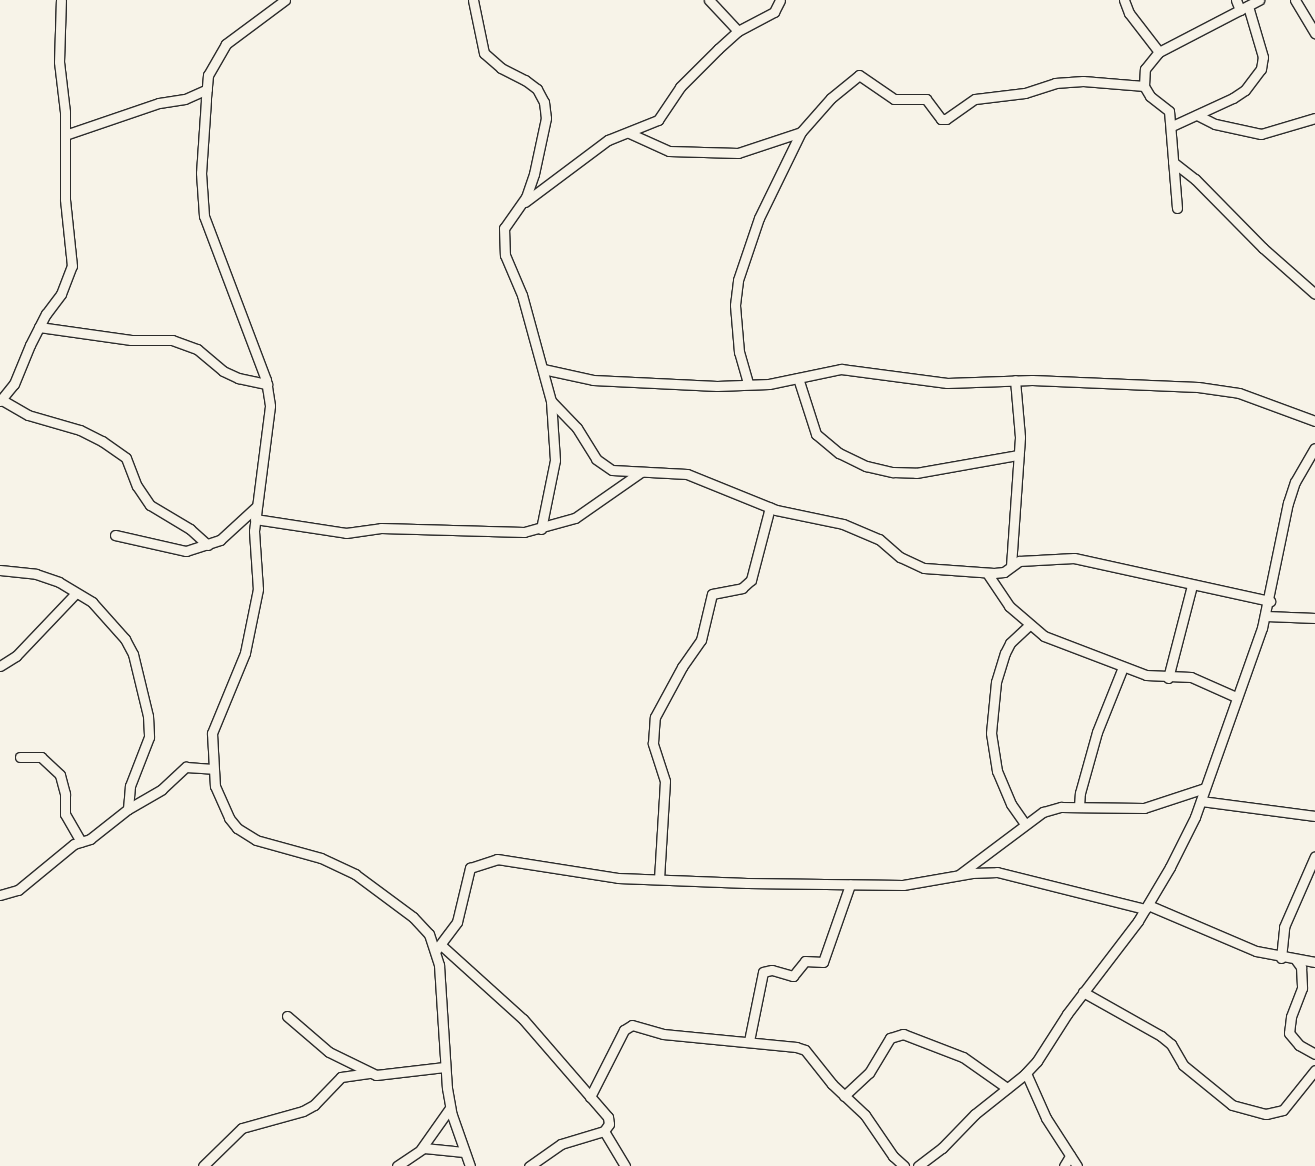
<!DOCTYPE html>
<html>
<head>
<meta charset="utf-8">
<style>
  body { margin:0 }
  #map { position:relative; width:1315px; height:1166px; overflow:hidden; background:#f7f3e8; font-family:Itim,sans-serif }
  div>[style] { position:absolute }
  [style*='--x'] { left:calc(var(--x)*1px); top:calc(var(--y)*1px); width:calc(var(--w)*1px); rotate:calc(var(--a)*1deg) }
  .roads { filter:drop-shadow(1px 0 #2b2b2b) drop-shadow(-1px 0 #2b2b2b) drop-shadow(0 1px #2b2b2b) drop-shadow(0 -1px #2b2b2b) }
  .minor>* { height:9px; margin:-4.5px; padding:0 4.5px; transform-origin:4.5px; border-radius:4.5px; background:#f7f3e8 }
  span { translate:-50% -50%; white-space:nowrap; text-align:center; line-height:1.15; -webkit-text-stroke:4px #f7f3e8; paint-order:stroke }
</style>
</head>
<body>
<div id="map">
  <div class="roads">
    <div class="minor">
      <i style="--x:285;--y:0;--w:74;--a:143.3"></i>
      <i style="--x:226;--y:44;--w:36;--a:120"></i>
      <i style="--x:208;--y:75;--w:25;--a:95"></i>
      <i style="--x:206;--y:100;--w:73;--a:93.9"></i>
      <i style="--x:201;--y:173;--w:43;--a:86"></i>
      <i style="--x:204;--y:216;--w:175;--a:69.3"></i>
      <i style="--x:266;--y:380;--w:26;--a:81"></i>
      <i style="--x:270;--y:406;--w:126;--a:97.3"></i>
      <i style="--x:254;--y:531;--w:58;--a:86.1"></i>
      <i style="--x:258;--y:589;--w:65;--a:101.5"></i>
      <i style="--x:245;--y:653;--w:87;--a:112.4"></i>
      <i style="--x:212;--y:733;--w:53;--a:86.8"></i>
      <i style="--x:215;--y:786;--w:35;--a:66"></i>
      <i style="--x:229;--y:818;--w:13;--a:51"></i>
      <i style="--x:237;--y:828;--w:22;--a:32"></i>
      <i style="--x:256;--y:840;--w:67;--a:15.5"></i>
      <i style="--x:321;--y:858;--w:38;--a:25"></i>
      <i style="--x:355;--y:874;--w:72;--a:36.6"></i>
      <i style="--x:413;--y:917;--w:23;--a:47"></i>
      <i style="--x:429;--y:934;--w:33;--a:72"></i>
      <i style="--x:439;--y:965;--w:123;--a:86.3"></i>
      <i style="--x:447;--y:1088;--w:27;--a:80"></i>
      <i style="--x:452;--y:1115;--w:54;--a:70.6"></i>
      <i style="--x:473;--y:0;--w:54;--a:78.3"></i>
      <i style="--x:484;--y:53;--w:23;--a:41"></i>
      <i style="--x:501;--y:68;--w:27;--a:27"></i>
      <i style="--x:525;--y:80;--w:15;--a:37"></i>
      <i style="--x:537;--y:89;--w:15;--a:62"></i>
      <i style="--x:544;--y:102;--w:16;--a:83"></i>
      <i style="--x:546;--y:118;--w:57;--a:102.1"></i>
      <i style="--x:534;--y:174;--w:24;--a:109"></i>
      <i style="--x:526;--y:197;--w:38;--a:125"></i>
      <i style="--x:504;--y:228;--w:27;--a:88"></i>
      <i style="--x:505;--y:255;--w:43;--a:67"></i>
      <i style="--x:522;--y:295;--w:110;--a:74.7"></i>
      <i style="--x:551;--y:401;--w:37;--a:46"></i>
      <i style="--x:577;--y:428;--w:36;--a:58"></i>
      <i style="--x:596;--y:459;--w:19;--a:35"></i>
      <i style="--x:612;--y:470;--w:75;--a:3.1"></i>
      <i style="--x:687;--y:474;--w:96;--a:22"></i>
      <i style="--x:776;--y:510;--w:68;--a:11.8"></i>
      <i style="--x:843;--y:524;--w:39;--a:23"></i>
      <i style="--x:879;--y:539;--w:28;--a:41"></i>
      <i style="--x:900;--y:557;--w:26;--a:25"></i>
      <i style="--x:924;--y:568;--w:70;--a:4.1"></i>
      <i style="--x:994;--y:573;--w:10;--a:-6"></i>
      <i style="--x:1004;--y:572;--w:19;--a:-36"></i>
      <i style="--x:1019;--y:561;--w:55;--a:-3.1"></i>
      <i style="--x:1074;--y:558;--w:201;--a:12.4"></i>
      <i style="--x:709;--y:0;--w:42;--a:46.9"></i>
      <i style="--x:1124;--y:0;--w:14;--a:69"></i>
      <i style="--x:1129;--y:13;--w:49;--a:52.4"></i>
      <i style="--x:1236;--y:0;--w:11;--a:68"></i>
      <i style="--x:1295;--y:0;--w:39;--a:59"></i>
      <i style="--x:1197;--y:115;--w:20;--a:27"></i>
      <i style="--x:1215;--y:124;--w:47;--a:12.3"></i>
      <i style="--x:1261;--y:134;--w:56;--a:-16.5"></i>
      <i style="--x:1172;--y:126;--w:67;--a:-24.7"></i>
      <i style="--x:1233;--y:98;--w:14;--a:-34"></i>
      <i style="--x:1245;--y:90;--w:26;--a:-53"></i>
      <i style="--x:1261;--y:69;--w:12;--a:-81"></i>
      <i style="--x:1263;--y:57;--w:53;--a:-106.4"></i>
      <i style="--x:629;--y:133;--w:44;--a:24.2"></i>
      <i style="--x:669;--y:151;--w:69;--a:1.7"></i>
      <i style="--x:738;--y:153;--w:66;--a:-18.4"></i>
      <i style="--x:801;--y:132;--w:45;--a:-48.6"></i>
      <i style="--x:831;--y:98;--w:36;--a:-39"></i>
      <i style="--x:859;--y:75;--w:42;--a:34.4"></i>
      <i style="--x:894;--y:99;--w:32;--a:0"></i>
      <i style="--x:926;--y:99;--w:25;--a:53"></i>
      <i style="--x:941;--y:119;--w:5;--a:0"></i>
      <i style="--x:946;--y:119;--w:35;--a:-35"></i>
      <i style="--x:975;--y:99;--w:50;--a:-6.8"></i>
      <i style="--x:1025;--y:93;--w:32;--a:-18"></i>
      <i style="--x:1055;--y:83;--w:28;--a:-4"></i>
      <i style="--x:1083;--y:81;--w:61;--a:4.7"></i>
      <i style="--x:65;--y:135;--w:99;--a:-18.8"></i>
      <i style="--x:159;--y:103;--w:26;--a:-9"></i>
      <i style="--x:185;--y:99;--w:24;--a:-24"></i>
      <i style="--x:1173;--y:162;--w:28;--a:38"></i>
      <i style="--x:1195;--y:179;--w:97;--a:45.4"></i>
      <i style="--x:1263;--y:248;--w:69;--a:41.5"></i>
      <i style="--x:525;--y:202;--w:104;--a:-36.8"></i>
      <i style="--x:608;--y:140;--w:54;--a:-21.8"></i>
      <i style="--x:658;--y:120;--w:40;--a:-56"></i>
      <i style="--x:680;--y:87;--w:54;--a:-45"></i>
      <i style="--x:718;--y:49;--w:27;--a:-42"></i>
      <i style="--x:738;--y:31;--w:41;--a:-27.8"></i>
      <i style="--x:774;--y:12;--w:13;--a:-63"></i>
      <i style="--x:1177;--y:208;--w:97;--a:-94.7"></i>
      <i style="--x:1169;--y:111;--w:24;--a:-142"></i>
      <i style="--x:1150;--y:96;--w:12;--a:-121"></i>
      <i style="--x:1144;--y:86;--w:17;--a:-87"></i>
      <i style="--x:1145;--y:69;--w:22;--a:-51"></i>
      <i style="--x:1159;--y:52;--w:113;--a:-27.5"></i>
      <i style="--x:39;--y:327;--w:93;--a:8"></i>
      <i style="--x:131;--y:340;--w:41;--a:0"></i>
      <i style="--x:172;--y:340;--w:27;--a:20"></i>
      <i style="--x:197;--y:349;--w:34;--a:40"></i>
      <i style="--x:223;--y:371;--w:17;--a:25"></i>
      <i style="--x:238;--y:378;--w:30;--a:12"></i>
      <i style="--x:543;--y:369;--w:51;--a:12.4"></i>
      <i style="--x:593;--y:380;--w:124;--a:2.8"></i>
      <i style="--x:717;--y:386;--w:52;--a:-2.2"></i>
      <i style="--x:769;--y:384;--w:74;--a:-11.8"></i>
      <i style="--x:841;--y:369;--w:107;--a:7.5"></i>
      <i style="--x:947;--y:383;--w:85;--a:-2"></i>
      <i style="--x:1032;--y:380;--w:166;--a:2.4"></i>
      <i style="--x:1198;--y:387;--w:41;--a:8.3"></i>
      <i style="--x:1239;--y:393;--w:81;--a:20.2"></i>
      <i style="--x:798;--y:378;--w:59;--a:72.2"></i>
      <i style="--x:816;--y:434;--w:30;--a:40"></i>
      <i style="--x:839;--y:453;--w:30;--a:26"></i>
      <i style="--x:866;--y:466;--w:28;--a:13"></i>
      <i style="--x:893;--y:472;--w:23;--a:2"></i>
      <i style="--x:916;--y:473;--w:104;--a:-10"></i>
      <i style="--x:748;--y:383;--w:32;--a:-106"></i>
      <i style="--x:739;--y:352;--w:47;--a:-94.9"></i>
      <i style="--x:735;--y:305;--w:25;--a:-83"></i>
      <i style="--x:738;--y:280;--w:65;--a:-71.3"></i>
      <i style="--x:759;--y:218;--w:96;--a:-64"></i>
      <i style="--x:2;--y:400;--w:30;--a:30"></i>
      <i style="--x:28;--y:415;--w:54;--a:16.1"></i>
      <i style="--x:80;--y:430;--w:25;--a:27"></i>
      <i style="--x:102;--y:441;--w:29;--a:35"></i>
      <i style="--x:126;--y:458;--w:30;--a:69"></i>
      <i style="--x:137;--y:486;--w:23;--a:56"></i>
      <i style="--x:150;--y:505;--w:47;--a:31"></i>
      <i style="--x:190;--y:529;--w:24;--a:42"></i>
      <i style="--x:0;--y:401;--w:22;--a:-51"></i>
      <i style="--x:14;--y:384;--w:42;--a:-67.7"></i>
      <i style="--x:30;--y:345;--w:35;--a:-63"></i>
      <i style="--x:46;--y:314;--w:25;--a:-53"></i>
      <i style="--x:61;--y:294;--w:30;--a:-69"></i>
      <i style="--x:72;--y:266;--w:67;--a:-96"></i>
      <i style="--x:65;--y:199;--w:87;--a:-90"></i>
      <i style="--x:65;--y:112;--w:50;--a:-96.8"></i>
      <i style="--x:59;--y:62;--w:62;--a:-88.2"></i>
      <i style="--x:255;--y:519;--w:92;--a:8.7"></i>
      <i style="--x:346;--y:533;--w:35;--a:-8"></i>
      <i style="--x:381;--y:528;--w:143;--a:1.6"></i>
      <i style="--x:524;--y:532;--w:53;--a:-15.4"></i>
      <i style="--x:575;--y:518;--w:80;--a:-34.9"></i>
      <i style="--x:541;--y:529;--w:70;--a:-78.5"></i>
      <i style="--x:555;--y:460;--w:59;--a:-93.9"></i>
      <i style="--x:115;--y:535;--w:73;--a:12.7"></i>
      <i style="--x:186;--y:551;--w:36;--a:-18"></i>
      <i style="--x:220;--y:540;--w:49;--a:-42.5"></i>
      <i style="--x:1011;--y:566;--w:129;--a:-86"></i>
      <i style="--x:1020;--y:437;--w:57;--a:-95"></i>
      <i style="--x:0;--y:570;--w:36;--a:6"></i>
      <i style="--x:36;--y:574;--w:24;--a:19"></i>
      <i style="--x:59;--y:582;--w:39;--a:31"></i>
      <i style="--x:92;--y:602;--w:50;--a:48.3"></i>
      <i style="--x:125;--y:639;--w:17;--a:62"></i>
      <i style="--x:133;--y:654;--w:64;--a:76.4"></i>
      <i style="--x:148;--y:716;--w:21;--a:87"></i>
      <i style="--x:149;--y:737;--w:53;--a:111.2"></i>
      <i style="--x:130;--y:786;--w:23;--a:95"></i>
      <i style="--x:987;--y:573;--w:40;--a:56"></i>
      <i style="--x:1009;--y:606;--w:46;--a:40.6"></i>
      <i style="--x:1044;--y:636;--w:109;--a:20.9"></i>
      <i style="--x:1146;--y:675;--w:45;--a:2.5"></i>
      <i style="--x:1191;--y:677;--w:49;--a:24"></i>
      <i style="--x:1266;--y:616;--w:49;--a:2.3"></i>
      <i style="--x:0;--y:666;--w:19;--a:-32"></i>
      <i style="--x:16;--y:656;--w:87;--a:-46.4"></i>
      <i style="--x:1168;--y:678;--w:96;--a:-75.5"></i>
      <i style="--x:20;--y:757;--w:21;--a:0"></i>
      <i style="--x:41;--y:757;--w:26;--a:43"></i>
      <i style="--x:60;--y:775;--w:20;--a:75"></i>
      <i style="--x:65;--y:794;--w:20;--a:90"></i>
      <i style="--x:65;--y:814;--w:32;--a:60"></i>
      <i style="--x:1201;--y:801;--w:115;--a:7.5"></i>
      <i style="--x:1079;--y:806;--w:13;--a:-86"></i>
      <i style="--x:1080;--y:793;--w:63;--a:-74.4"></i>
      <i style="--x:1097;--y:732;--w:70;--a:-68.2"></i>
      <i style="--x:1025;--y:824;--w:24;--a:-125"></i>
      <i style="--x:1011;--y:804;--w:36;--a:-113"></i>
      <i style="--x:997;--y:771;--w:38;--a:-99"></i>
      <i style="--x:991;--y:733;--w:51;--a:-84.4"></i>
      <i style="--x:996;--y:682;--w:30;--a:-73"></i>
      <i style="--x:1005;--y:653;--w:11;--a:-63"></i>
      <i style="--x:1010;--y:643;--w:26;--a:-43"></i>
      <i style="--x:960;--y:874;--w:104;--a:-36.8"></i>
      <i style="--x:1043;--y:812;--w:19;--a:-16"></i>
      <i style="--x:1061;--y:807;--w:83;--a:0.7"></i>
      <i style="--x:1144;--y:808;--w:64;--a:-18.2"></i>
      <i style="--x:659;--y:879;--w:98;--a:-86.5"></i>
      <i style="--x:665;--y:781;--w:40;--a:-108"></i>
      <i style="--x:653;--y:743;--w:26;--a:-86"></i>
      <i style="--x:655;--y:717;--w:57;--a:-61.6"></i>
      <i style="--x:682;--y:667;--w:33;--a:-55"></i>
      <i style="--x:701;--y:640;--w:47;--a:-76.6"></i>
      <i style="--x:712;--y:594;--w:31;--a:-11"></i>
      <i style="--x:742;--y:588;--w:12;--a:-42"></i>
      <i style="--x:751;--y:580;--w:75;--a:-75.4"></i>
      <i style="--x:0;--y:895;--w:19;--a:-16"></i>
      <i style="--x:18;--y:890;--w:72;--a:-39.4"></i>
      <i style="--x:74;--y:844;--w:17;--a:-17"></i>
      <i style="--x:90;--y:839;--w:48;--a:-38.3"></i>
      <i style="--x:128;--y:809;--w:39;--a:-30"></i>
      <i style="--x:162;--y:789;--w:33;--a:-43"></i>
      <i style="--x:186;--y:767;--w:27;--a:4"></i>
      <i style="--x:1148;--y:905;--w:117;--a:23.1"></i>
      <i style="--x:1256;--y:951;--w:60;--a:10.6"></i>
      <i style="--x:441;--y:945;--w:110;--a:42.1"></i>
      <i style="--x:523;--y:1019;--w:130;--a:49.1"></i>
      <i style="--x:608;--y:1117;--w:7;--a:82"></i>
      <i style="--x:609;--y:1124;--w:9;--a:126"></i>
      <i style="--x:604;--y:1131;--w:45;--a:163.2"></i>
      <i style="--x:561;--y:1144;--w:39;--a:145"></i>
      <i style="--x:436;--y:950;--w:35;--a:-53"></i>
      <i style="--x:457;--y:922;--w:56;--a:-76.5"></i>
      <i style="--x:470;--y:868;--w:28;--a:-18"></i>
      <i style="--x:497;--y:859;--w:122;--a:8.9"></i>
      <i style="--x:618;--y:878;--w:129;--a:2.2"></i>
      <i style="--x:747;--y:883;--w:156;--a:0.7"></i>
      <i style="--x:903;--y:885;--w:70;--a:-9.9"></i>
      <i style="--x:972;--y:873;--w:25;--a:-2"></i>
      <i style="--x:997;--y:872;--w:153;--a:14"></i>
      <i style="--x:1281;--y:958;--w:31;--a:-84"></i>
      <i style="--x:1284;--y:927;--w:77;--a:-66.4"></i>
      <i style="--x:1296;--y:960;--w:9;--a:54"></i>
      <i style="--x:1301;--y:967;--w:21;--a:87"></i>
      <i style="--x:1302;--y:988;--w:31;--a:111"></i>
      <i style="--x:1291;--y:1017;--w:16;--a:97"></i>
      <i style="--x:1289;--y:1033;--w:16;--a:50"></i>
      <i style="--x:1299;--y:1045;--w:18;--a:29"></i>
      <i style="--x:1083;--y:992;--w:90;--a:29.4"></i>
      <i style="--x:1161;--y:1036;--w:13;--a:39"></i>
      <i style="--x:1171;--y:1044;--w:24;--a:60"></i>
      <i style="--x:1183;--y:1065;--w:63;--a:39.2"></i>
      <i style="--x:1232;--y:1105;--w:35;--a:15"></i>
      <i style="--x:1266;--y:1114;--w:17;--a:-13"></i>
      <i style="--x:1283;--y:1110;--w:51;--a:-51.3"></i>
      <i style="--x:287;--y:1016;--w:55;--a:40.6"></i>
      <i style="--x:329;--y:1052;--w:52;--a:26.1"></i>
      <i style="--x:376;--y:1075;--w:69;--a:-6.6"></i>
      <i style="--x:749;--y:1041;--w:70;--a:-78.5"></i>
      <i style="--x:763;--y:972;--w:9;--a:-13"></i>
      <i style="--x:772;--y:970;--w:22;--a:16"></i>
      <i style="--x:793;--y:976;--w:19;--a:-51"></i>
      <i style="--x:805;--y:961;--w:18;--a:3"></i>
      <i style="--x:823;--y:962;--w:82;--a:-70.7"></i>
      <i style="--x:1026;--y:1073;--w:49;--a:66"></i>
      <i style="--x:1046;--y:1118;--w:57;--a:57.1"></i>
      <i style="--x:844;--y:1096;--w:34;--a:-43"></i>
      <i style="--x:869;--y:1073;--w:41;--a:-59"></i>
      <i style="--x:890;--y:1038;--w:14;--a:-17"></i>
      <i style="--x:903;--y:1034;--w:64;--a:21"></i>
      <i style="--x:963;--y:1057;--w:54;--a:35.2"></i>
      <i style="--x:590;--y:1097;--w:75;--a:-63.1"></i>
      <i style="--x:624;--y:1030;--w:9;--a:-32"></i>
      <i style="--x:632;--y:1025;--w:32;--a:16"></i>
      <i style="--x:663;--y:1034;--w:134;--a:5.6"></i>
      <i style="--x:796;--y:1047;--w:9;--a:18"></i>
      <i style="--x:805;--y:1050;--w:43;--a:51.5"></i>
      <i style="--x:832;--y:1084;--w:45;--a:43.2"></i>
      <i style="--x:865;--y:1115;--w:50;--a:55.7"></i>
      <i style="--x:893;--y:1156;--w:15;--a:42"></i>
      <i style="--x:604;--y:1131;--w:41;--a:59"></i>
      <i style="--x:421;--y:1149;--w:50;--a:-54.7"></i>
      <i style="--x:203;--y:1166;--w:54;--a:-44.3"></i>
      <i style="--x:242;--y:1128;--w:63;--a:-15.6"></i>
      <i style="--x:303;--y:1111;--w:13;--a:-29"></i>
      <i style="--x:314;--y:1105;--w:39;--a:-46"></i>
      <i style="--x:341;--y:1077;--w:30;--a:-8"></i>
      <i style="--x:397;--y:1166;--w:32;--a:-34"></i>
      <i style="--x:424;--y:1148;--w:40;--a:5.7"></i>
      <i style="--x:918;--y:1166;--w:30;--a:-37"></i>
      <i style="--x:942;--y:1148;--w:47;--a:-45.9"></i>
      <i style="--x:975;--y:1114;--w:63;--a:-38.5"></i>
      <i style="--x:1024;--y:1075;--w:19;--a:-47"></i>
      <i style="--x:1037;--y:1061;--w:56;--a:-57.4"></i>
      <i style="--x:1067;--y:1014;--w:117;--a:-52.6"></i>
      <i style="--x:1138;--y:921;--w:63;--a:-59.3"></i>
      <i style="--x:1170;--y:867;--w:56;--a:-63.4"></i>
      <i style="--x:1195;--y:817;--w:201;--a:-70.5"></i>
      <i style="--x:1262;--y:628;--w:128;--a:-78.3"></i>
      <i style="--x:1288;--y:503;--w:22;--a:-72"></i>
      <i style="--x:1295;--y:482;--w:39;--a:-60"></i>
      <i style="--x:1064;--y:1166;--w:12;--a:-59"></i>
    </div>
  </div>
</div>
</body>
</html>
